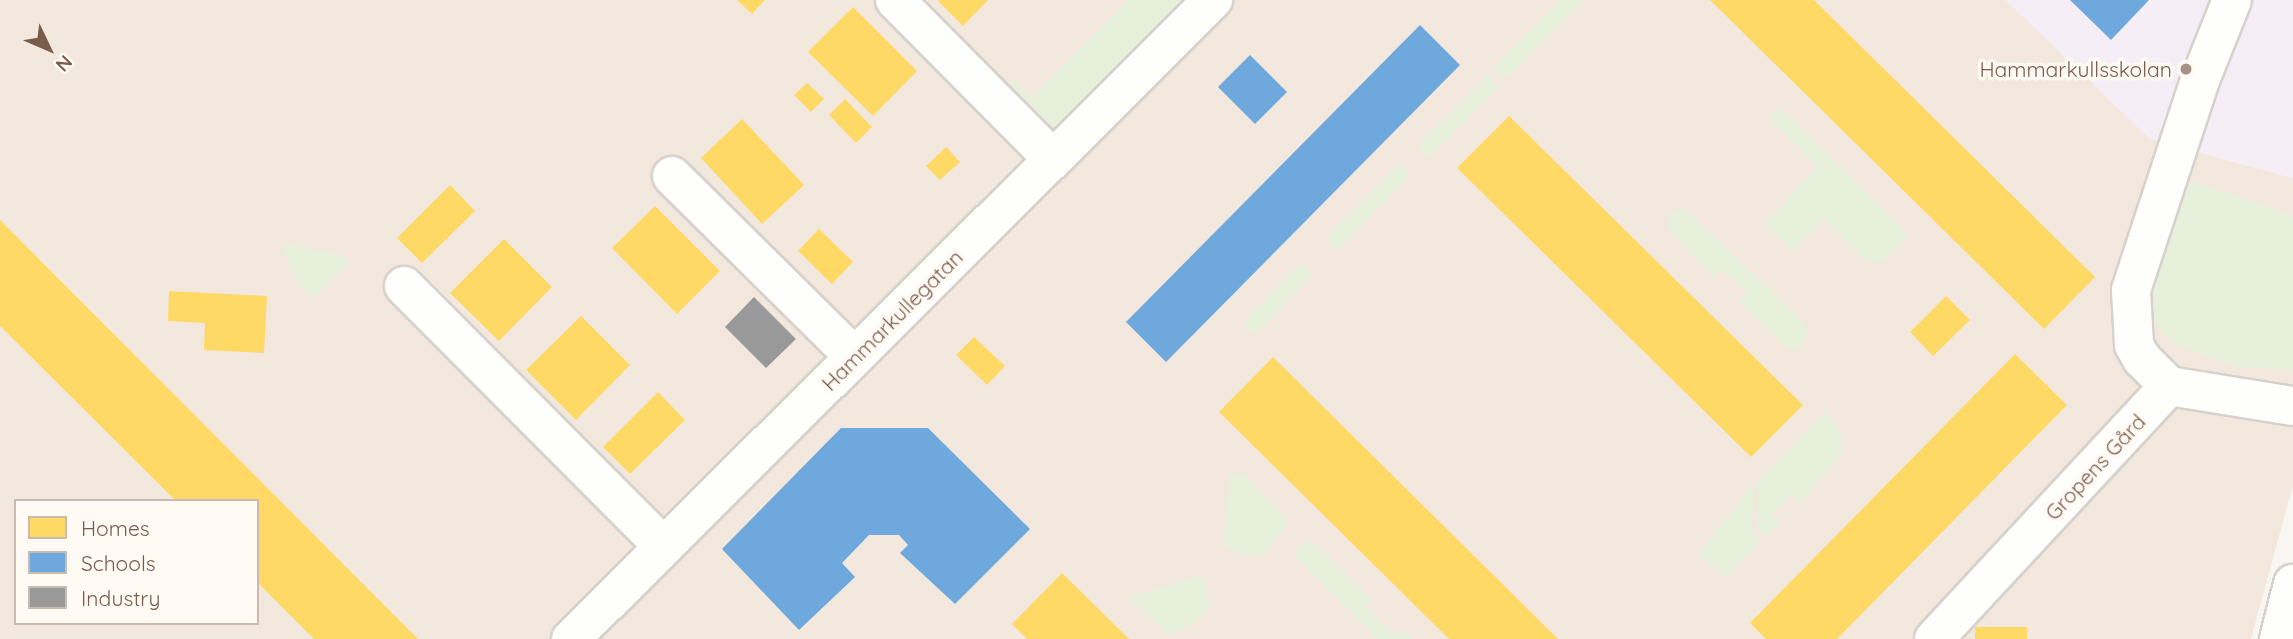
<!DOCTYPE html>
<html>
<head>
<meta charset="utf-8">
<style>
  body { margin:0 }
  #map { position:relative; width:2293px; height:639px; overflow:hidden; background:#f9f5f0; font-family:Quicksand,sans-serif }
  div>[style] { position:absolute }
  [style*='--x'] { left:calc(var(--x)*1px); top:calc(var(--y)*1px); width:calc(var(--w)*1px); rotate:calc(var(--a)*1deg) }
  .residential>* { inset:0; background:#f2e8de }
  .education>* { inset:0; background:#f6eef6 }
  .green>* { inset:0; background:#e7f0db }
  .homes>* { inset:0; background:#ffd966 }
  .schools>* { inset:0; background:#6fa8dc }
  .industry>* { inset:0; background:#999 }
  .roads { filter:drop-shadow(2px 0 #d7d1cb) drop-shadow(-2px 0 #d7d1cb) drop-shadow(0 2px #d7d1cb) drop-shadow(0 -2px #d7d1cb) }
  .minor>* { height:38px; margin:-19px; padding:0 19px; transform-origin:19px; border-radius:19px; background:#fefefd }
  .dots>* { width:19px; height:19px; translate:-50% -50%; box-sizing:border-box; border:4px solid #fffaf3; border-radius:50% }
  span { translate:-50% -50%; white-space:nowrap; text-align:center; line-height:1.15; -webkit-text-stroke:7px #fffaf3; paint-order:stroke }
  .poi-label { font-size:21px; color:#7a5c4d }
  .right { translate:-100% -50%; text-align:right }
  .street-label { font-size:21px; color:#7a5c4d }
  .legend { position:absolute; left:14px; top:499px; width:245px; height:126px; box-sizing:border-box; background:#fffaf3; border:2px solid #cabbb1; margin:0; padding:9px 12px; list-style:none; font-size:21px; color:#7a5c4d }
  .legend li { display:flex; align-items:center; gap:14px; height:35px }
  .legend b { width:35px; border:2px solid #cabbb1 }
  .north { position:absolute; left:14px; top:14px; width:70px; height:70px; -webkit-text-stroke:5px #fffaf3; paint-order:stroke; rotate:134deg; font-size:19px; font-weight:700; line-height:28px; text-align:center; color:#7a5c4d }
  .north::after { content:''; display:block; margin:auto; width:24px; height:32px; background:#7a5c4d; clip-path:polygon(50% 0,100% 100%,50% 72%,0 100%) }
</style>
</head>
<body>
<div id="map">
  <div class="residential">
    <i style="clip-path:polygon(evenodd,0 0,2006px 0,2150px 139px,2293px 178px,2293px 485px,2251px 639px,0 639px,0 0,16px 501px,257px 501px,257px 623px,16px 623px,16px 501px)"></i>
  </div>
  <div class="education">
    <i style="clip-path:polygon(2006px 0,2293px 0,2293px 178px,2150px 139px)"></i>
  </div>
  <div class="green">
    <i style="clip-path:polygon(1128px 0,1181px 0,1054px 128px,1046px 128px,1003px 87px,1013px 79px,1032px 97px)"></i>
    <i style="clip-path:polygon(1560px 0,1584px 0,1507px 79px,1492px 68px)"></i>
    <i style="clip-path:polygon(1488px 74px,1499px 86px,1431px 156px,1424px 157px,1419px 147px,1423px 140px)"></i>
    <i style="clip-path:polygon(1776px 109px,1783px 111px,1905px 230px,1906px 238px,1884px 261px,1867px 262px,1824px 219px,1793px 251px,1764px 224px,1817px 167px,1768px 117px)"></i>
    <i style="clip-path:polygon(1396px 167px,1405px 169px,1409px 176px,1404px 182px,1339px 249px,1331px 249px,1328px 235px)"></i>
    <i style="clip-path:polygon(2191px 181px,2293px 216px,2293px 370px,2234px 366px,2174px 344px,2155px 323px,2150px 312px,2150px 286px,2186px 182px)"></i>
    <i style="clip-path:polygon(1684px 208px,1805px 324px,1807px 335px,1800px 347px,1788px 349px,1739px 302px,1747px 293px,1722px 269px,1714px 277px,1670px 232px,1667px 224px,1670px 214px)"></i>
    <i style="clip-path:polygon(286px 244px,344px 256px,349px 262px,316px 296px,310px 296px,299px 286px,283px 251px)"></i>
    <i style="clip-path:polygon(1305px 264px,1313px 275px,1263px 327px,1254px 332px,1248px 330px,1245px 320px,1291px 272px)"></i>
    <i style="clip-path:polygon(1826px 411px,1841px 433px,1841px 455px,1801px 502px,1792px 494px,1772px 514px,1780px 523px,1765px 537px,1757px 528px,1758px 481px)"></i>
    <i style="clip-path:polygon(1244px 474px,1287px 519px,1287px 525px,1262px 555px,1243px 554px,1222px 545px,1230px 476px)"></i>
    <i style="clip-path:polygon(1754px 484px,1752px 528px,1759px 542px,1726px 578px,1698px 554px)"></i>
    <i style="clip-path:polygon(1308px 541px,1317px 545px,1372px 600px,1366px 607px,1395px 636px,1403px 629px,1412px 639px,1377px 639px,1296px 557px,1297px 549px)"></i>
    <i style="clip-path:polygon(1200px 576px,1206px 583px,1210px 607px,1192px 624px,1174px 634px,1168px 633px,1128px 597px)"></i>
  </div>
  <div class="homes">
    <i style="clip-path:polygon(737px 0,765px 0,752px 14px)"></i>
    <i style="clip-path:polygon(937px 0,988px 0,963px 26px)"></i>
    <i style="clip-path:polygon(1710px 0,1814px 0,2095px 277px,2044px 329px)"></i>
    <i style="clip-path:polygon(853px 7px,917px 71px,873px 116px,808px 52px)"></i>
    <i style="clip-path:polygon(807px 83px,824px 99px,811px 112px,794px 95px)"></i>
    <i style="clip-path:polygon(845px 99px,872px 127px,856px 143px,829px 115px)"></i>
    <i style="clip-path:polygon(1509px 116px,1803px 405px,1751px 457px,1457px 168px)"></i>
    <i style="clip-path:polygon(742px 119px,804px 185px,762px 224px,701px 158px)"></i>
    <i style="clip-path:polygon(946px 147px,960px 162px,940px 180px,926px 166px)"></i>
    <i style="clip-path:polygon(450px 185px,475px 211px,422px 263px,397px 238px)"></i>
    <i style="clip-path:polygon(655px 206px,720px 271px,677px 314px,612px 248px)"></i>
    <i style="clip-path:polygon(0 220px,418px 639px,314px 639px,257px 582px,257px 501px,176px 501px,0 326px)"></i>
    <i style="clip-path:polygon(819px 229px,853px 262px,832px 284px,798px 251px)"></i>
    <i style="clip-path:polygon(504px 239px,552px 287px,499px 341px,450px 293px)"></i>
    <i style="clip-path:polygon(169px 291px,267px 296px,264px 353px,204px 350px,205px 323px,168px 321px)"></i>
    <i style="clip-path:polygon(1946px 296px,1970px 320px,1933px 356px,1910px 332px)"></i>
    <i style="clip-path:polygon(581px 316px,630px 365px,576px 420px,526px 370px)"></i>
    <i style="clip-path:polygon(974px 337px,1005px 366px,987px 385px,956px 355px)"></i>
    <i style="clip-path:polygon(2015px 354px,2067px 405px,1837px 639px,1766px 639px,1750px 623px)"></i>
    <i style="clip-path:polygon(1273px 357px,1558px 639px,1449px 639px,1219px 412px)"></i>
    <i style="clip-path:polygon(658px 392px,685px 420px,630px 474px,603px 447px)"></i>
    <i style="clip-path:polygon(1062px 573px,1129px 639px,1027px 639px,1012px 624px)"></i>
    <i style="clip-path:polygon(1975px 627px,2027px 627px,2027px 639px,1975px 639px)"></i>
  </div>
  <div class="schools">
    <i style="clip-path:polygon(2070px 0,2149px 0,2111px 40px)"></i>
    <i style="clip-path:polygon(1420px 25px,1460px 65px,1166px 362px,1126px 322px)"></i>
    <i style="clip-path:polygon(1250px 55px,1287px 92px,1255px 124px,1218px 87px)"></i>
    <i style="clip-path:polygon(841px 428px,928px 428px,1030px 529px,955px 604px,900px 553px,908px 545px,899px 535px,869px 535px,842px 563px,855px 577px,799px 630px,722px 549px)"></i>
  </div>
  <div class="industry">
    <i style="clip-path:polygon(754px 297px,796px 339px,766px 368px,725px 327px)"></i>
  </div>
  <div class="roads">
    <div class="minor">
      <i style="--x:895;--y:0;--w:224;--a:45.2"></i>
      <i style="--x:672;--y:176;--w:257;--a:44.7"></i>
      <i style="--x:404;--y:286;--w:368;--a:45.1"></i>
      <i style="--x:2169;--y:386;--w:38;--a:-135"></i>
      <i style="--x:2142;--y:359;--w:16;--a:-120"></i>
      <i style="--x:2134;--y:345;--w:55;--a:-93.1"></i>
      <i style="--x:2131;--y:290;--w:221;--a:-71.8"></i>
      <i style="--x:2200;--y:80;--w:86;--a:-68.2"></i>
      <i style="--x:2169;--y:386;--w:126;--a:9.2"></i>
      <i style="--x:571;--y:639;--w:906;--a:-44.87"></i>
      <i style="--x:1934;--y:639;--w:345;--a:-47.1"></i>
      <i style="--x:2279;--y:639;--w:57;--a:-75.7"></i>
    </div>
  </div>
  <div class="dots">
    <i style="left:2186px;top:69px;background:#a69286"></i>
  </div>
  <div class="poi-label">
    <span class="right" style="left:2172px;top:69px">Hammarkullsskolan</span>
  </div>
  <div class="street-label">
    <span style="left:892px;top:320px;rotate:-45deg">Hammarkullegatan</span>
    <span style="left:2095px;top:467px;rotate:-47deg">Gropens Gård</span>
  </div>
  <ul class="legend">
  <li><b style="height:19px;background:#ffd966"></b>Homes</li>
  <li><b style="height:19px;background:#6fa8dc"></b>Schools</li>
  <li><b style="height:19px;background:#999"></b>Industry</li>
  </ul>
  <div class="north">N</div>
</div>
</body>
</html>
